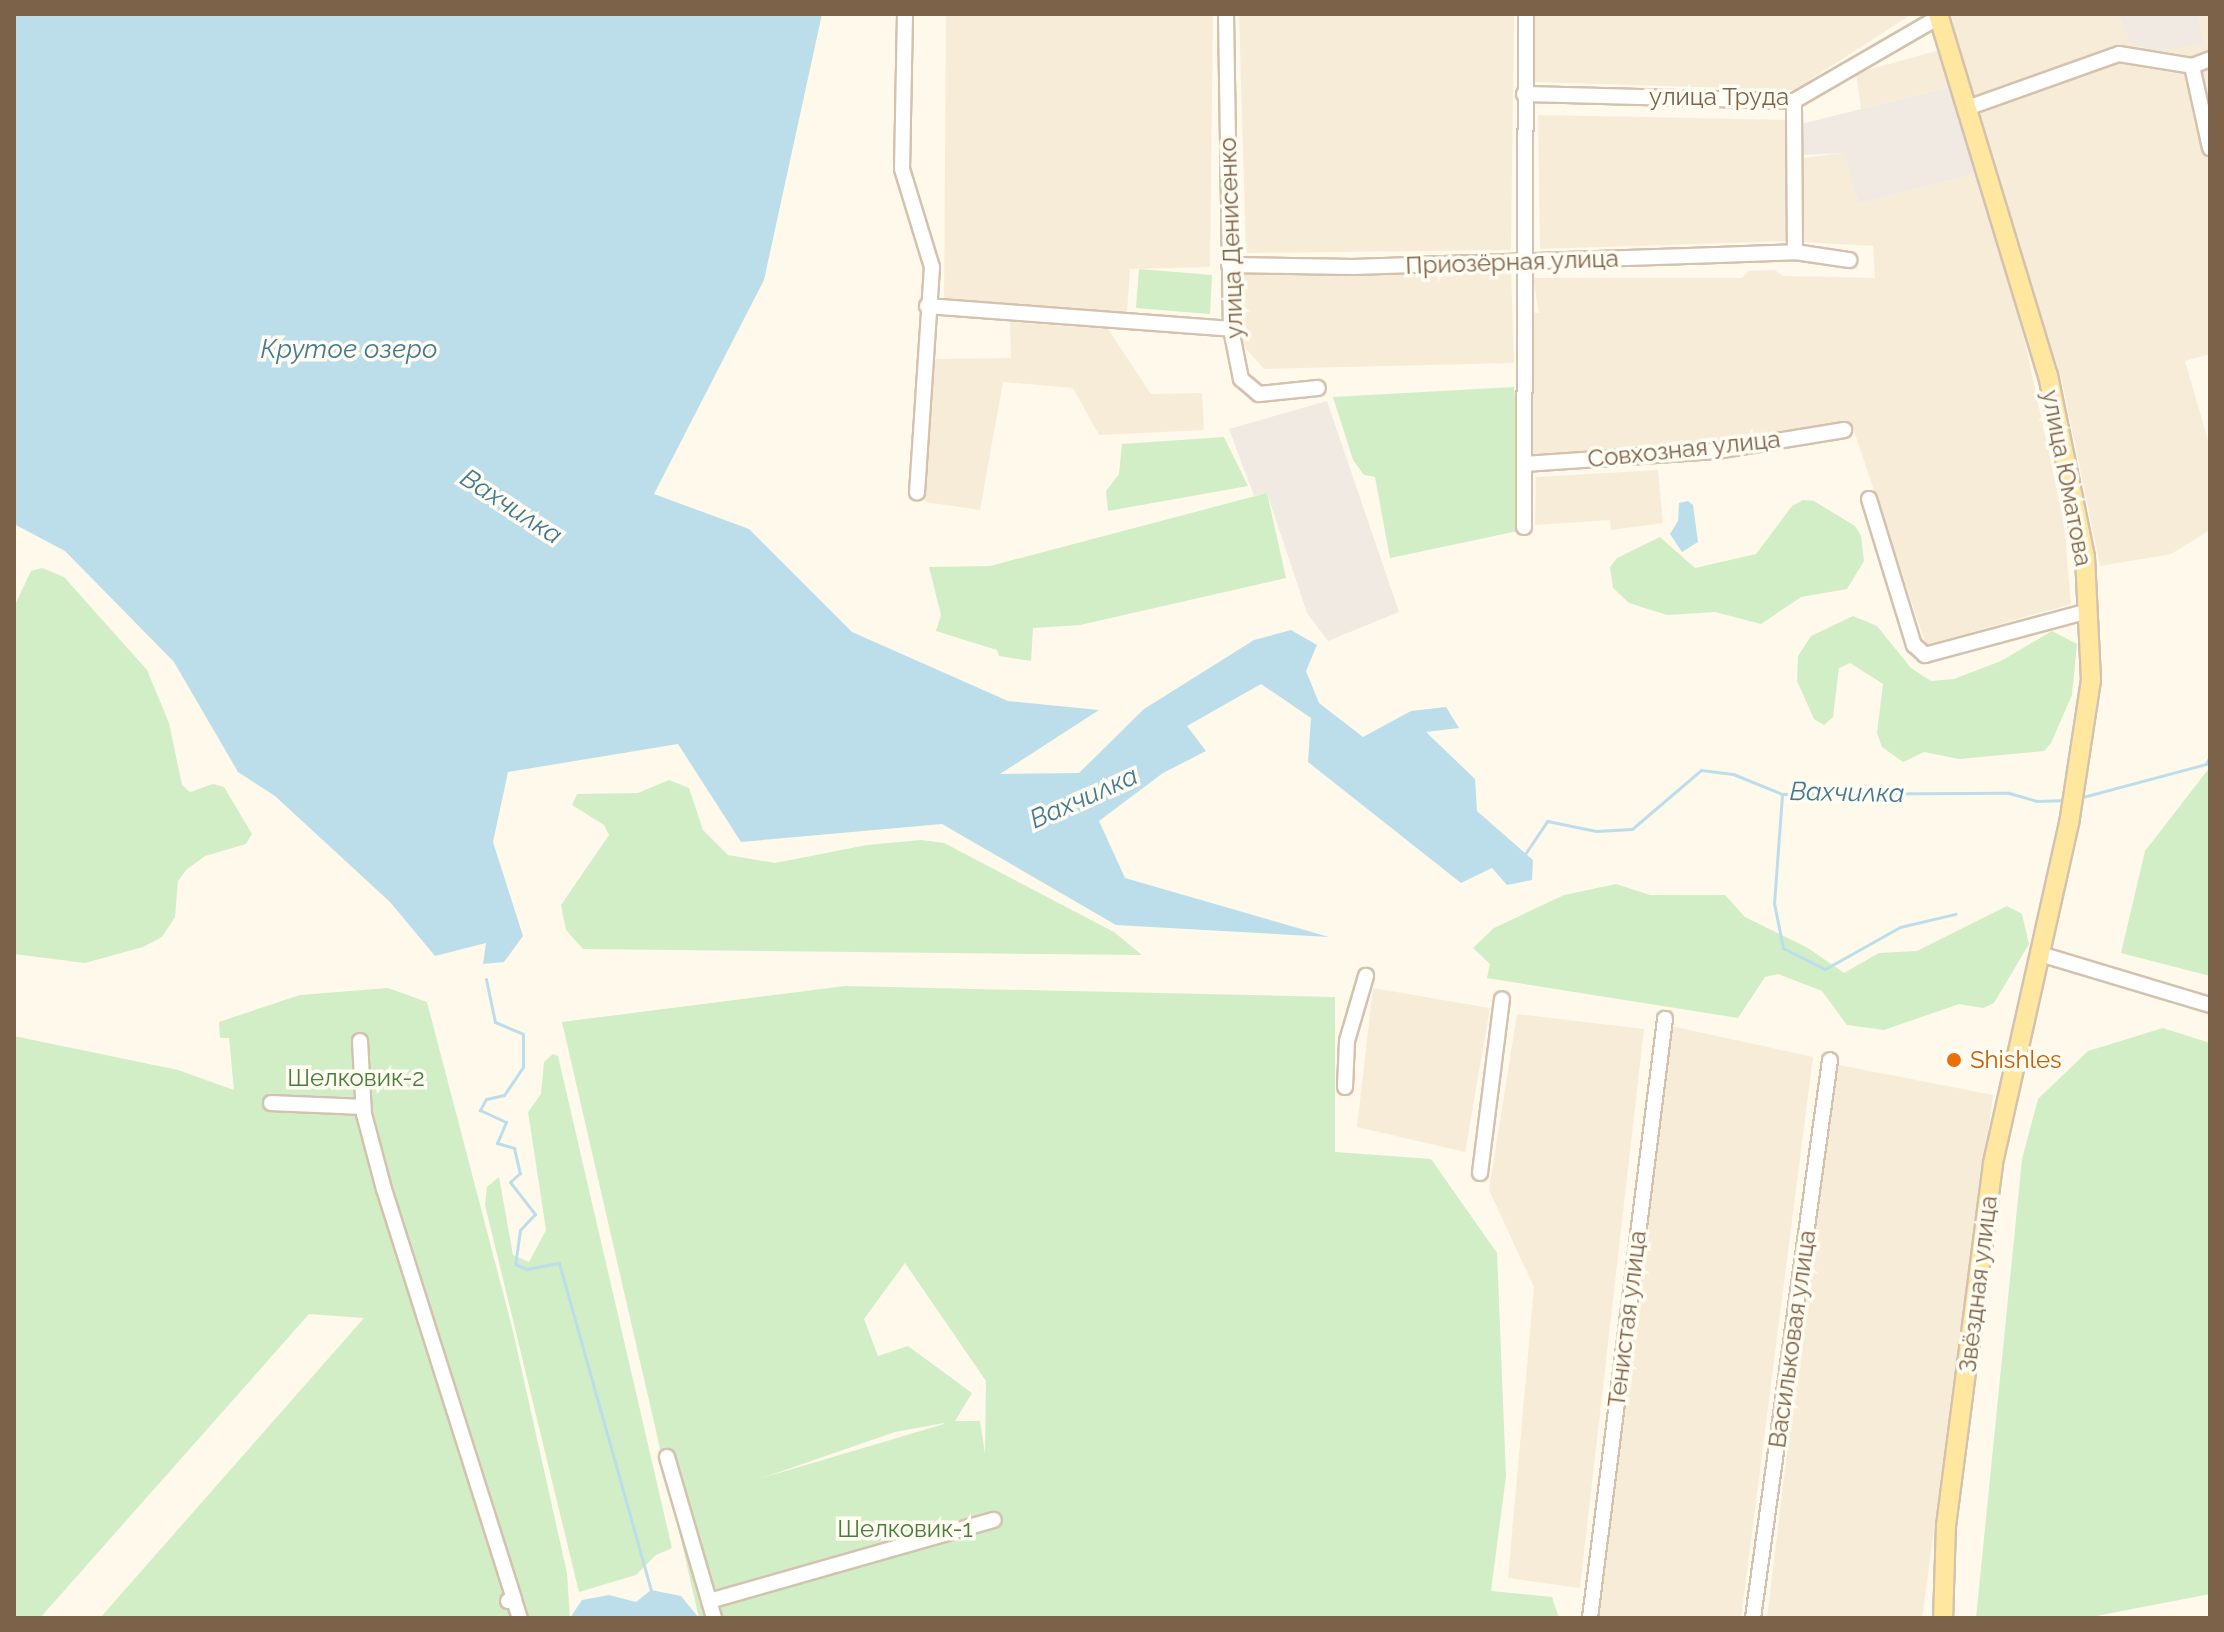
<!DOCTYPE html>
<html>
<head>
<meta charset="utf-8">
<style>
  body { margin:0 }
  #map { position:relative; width:2224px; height:1632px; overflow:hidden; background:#fef9ea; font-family:Raleway,sans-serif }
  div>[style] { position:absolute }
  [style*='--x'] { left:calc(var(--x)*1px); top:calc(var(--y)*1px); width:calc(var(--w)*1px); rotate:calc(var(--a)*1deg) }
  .residential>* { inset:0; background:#f7ecd8 }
  .industrial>* { inset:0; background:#f0eae3 }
  .green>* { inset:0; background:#d2eec6 }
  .water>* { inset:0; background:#bcdeeb }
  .stream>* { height:3px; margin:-1.5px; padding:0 1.5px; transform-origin:1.5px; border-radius:1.5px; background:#bcdeeb }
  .roads { filter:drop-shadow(2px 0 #d3c2ae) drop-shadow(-2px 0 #d3c2ae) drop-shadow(0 2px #d3c2ae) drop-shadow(0 -2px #d3c2ae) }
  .minor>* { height:14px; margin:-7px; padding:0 7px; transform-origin:7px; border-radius:7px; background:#fff }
  .major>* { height:18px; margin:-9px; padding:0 9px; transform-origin:9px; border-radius:9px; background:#ffe7a0 }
  .dots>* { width:22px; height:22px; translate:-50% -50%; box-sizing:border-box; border:4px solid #fffcf2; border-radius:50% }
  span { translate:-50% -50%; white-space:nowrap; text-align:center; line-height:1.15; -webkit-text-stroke:7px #fffcf2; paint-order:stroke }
  .street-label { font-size:24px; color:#7d624a }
  .food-label { font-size:24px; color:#c56008 }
  .left { translate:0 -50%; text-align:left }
  .park-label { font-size:24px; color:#487d3d }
  .water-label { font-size:26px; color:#417a91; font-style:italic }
  .frame { position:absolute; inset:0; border:16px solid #7d624a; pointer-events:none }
</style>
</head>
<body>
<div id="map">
  <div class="residential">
    <i style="clip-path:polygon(946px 14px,1213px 14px,1210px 267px,1130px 269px,1127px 312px,944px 301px)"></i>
    <i style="clip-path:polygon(1239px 14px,1514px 14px,1511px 250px,1246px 253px)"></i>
    <i style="clip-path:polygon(1534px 14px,1912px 14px,1794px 90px,1533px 82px)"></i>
    <i style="clip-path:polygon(1946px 14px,2118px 14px,2129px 41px,2202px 43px,2198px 14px,2210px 14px,2210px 354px,2185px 361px,2210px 447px,2210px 530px,2171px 554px,2100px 566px,2062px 381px)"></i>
    <i style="clip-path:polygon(1940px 50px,1950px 87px,1861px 109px,1856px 73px)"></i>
    <i style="clip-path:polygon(1538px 115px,1787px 120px,1788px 241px,1540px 249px)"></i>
    <i style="clip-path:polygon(1843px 153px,1859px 204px,1978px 173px,2025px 342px,2064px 523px,2071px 604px,1926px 645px,1852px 425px,1658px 453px,1533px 459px,1529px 312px,1539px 313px,1533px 278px,1742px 278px,1749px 271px,1775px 270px,1783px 276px,1875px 278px,1873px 246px,1804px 242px,1802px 158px)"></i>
    <i style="clip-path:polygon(1511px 267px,1514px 363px,1264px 369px,1242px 344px,1235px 274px)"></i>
    <i style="clip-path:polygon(1010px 322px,1108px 329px,1151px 394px,1202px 393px,1204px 430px,1099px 435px,1073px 388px,1003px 382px,980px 510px,925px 502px,935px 359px,1011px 358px)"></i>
    <i style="clip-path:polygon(1658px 470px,1663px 523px,1611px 530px,1610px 520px,1535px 525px,1536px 477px)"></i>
    <i style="clip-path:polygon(1373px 988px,1490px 1008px,1465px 1152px,1357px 1127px)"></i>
    <i style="clip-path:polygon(1517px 1014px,1644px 1029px,1580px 1588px,1508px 1578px,1534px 1287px,1489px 1190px)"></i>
    <i style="clip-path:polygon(1671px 1026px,1813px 1057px,1741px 1618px,1597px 1618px)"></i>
    <i style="clip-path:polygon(1834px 1064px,1993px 1095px,1922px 1618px,1767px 1618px)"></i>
  </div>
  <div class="industrial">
    <i style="clip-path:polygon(2118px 14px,2198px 14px,2203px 43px,2157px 52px,2129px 41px)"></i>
    <i style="clip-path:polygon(1950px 87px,1978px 173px,1859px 204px,1843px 153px,1803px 155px,1801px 124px)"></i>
    <i style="clip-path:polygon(1327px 401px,1399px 612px,1328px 641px,1307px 613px,1267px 493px,1254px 496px,1229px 429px)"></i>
  </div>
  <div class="green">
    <i style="clip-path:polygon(1139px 269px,1212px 275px,1210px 314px,1136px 308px)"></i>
    <i style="clip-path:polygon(1514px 387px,1520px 457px,1518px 531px,1390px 558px,1375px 477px,1364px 475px,1353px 460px,1333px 397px)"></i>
    <i style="clip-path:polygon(1224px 437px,1248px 486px,1108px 511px,1106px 491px,1119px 474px,1122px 444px)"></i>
    <i style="clip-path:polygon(1267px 493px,1286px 578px,1080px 625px,1033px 628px,1031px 661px,999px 656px,997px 650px,936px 631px,941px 615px,929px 567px,990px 566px)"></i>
    <i style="clip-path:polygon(1803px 500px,1814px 501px,1855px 526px,1861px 536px,1864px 561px,1847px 589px,1801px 597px,1761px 624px,1715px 612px,1667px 615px,1629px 603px,1613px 588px,1610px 567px,1617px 558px,1660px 537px,1695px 568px,1756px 554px,1792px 506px)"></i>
    <i style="clip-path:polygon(42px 568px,64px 577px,147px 670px,169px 723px,182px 785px,190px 792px,213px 784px,224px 787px,252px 834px,246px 844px,205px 856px,186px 870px,178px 881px,175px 917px,162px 937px,143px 947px,85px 963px,14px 954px,14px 607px,31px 571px)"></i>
    <i style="clip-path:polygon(1853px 616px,1877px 626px,1911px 668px,1931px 681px,1954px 679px,2001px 661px,2052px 631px,2077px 644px,2072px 695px,2051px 743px,2044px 751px,1959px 759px,1924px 752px,1903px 762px,1882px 747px,1877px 733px,1883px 684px,1850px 663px,1839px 668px,1833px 717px,1824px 725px,1814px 719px,1797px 681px,1798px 656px,1811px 636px)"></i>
    <i style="clip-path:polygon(2210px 767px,2210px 976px,2121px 953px,2145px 851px)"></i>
    <i style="clip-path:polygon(669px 780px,689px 788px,703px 830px,728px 855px,775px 863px,867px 845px,921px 840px,944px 843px,1114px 932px,1142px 955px,583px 949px,566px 930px,561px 905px,609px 835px,604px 825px,572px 805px,577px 794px,638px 793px)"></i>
    <i style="clip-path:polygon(1616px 884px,1650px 895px,1725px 895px,1745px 917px,1808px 948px,1844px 973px,1879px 953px,1917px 951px,2007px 906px,2022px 914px,2029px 944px,1994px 1003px,1983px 1008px,1959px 1004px,1884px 1030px,1847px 1025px,1822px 991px,1778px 974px,1765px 977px,1738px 1018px,1487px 978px,1490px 964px,1473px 948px,1494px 928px,1564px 895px)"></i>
    <i style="clip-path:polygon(evenodd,845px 986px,1335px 997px,1335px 1152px,1431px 1159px,1497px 1253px,1506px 1476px,1491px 1591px,1552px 1597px,1559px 1618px,699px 1618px,562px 1022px,845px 986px,905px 1263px,986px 1381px,985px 1454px,980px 1421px,955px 1421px,972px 1393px,908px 1346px,878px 1356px,864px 1319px,905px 1263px,845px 986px,944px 1423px,944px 1424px,759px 1479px,895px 1432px,944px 1423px)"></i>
    <i style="clip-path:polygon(388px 988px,427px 1002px,512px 1327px,567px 1573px,570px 1618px,100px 1618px,364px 1318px,309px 1314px,40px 1618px,14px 1618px,14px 1036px,178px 1070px,234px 1090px,229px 1038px,220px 1038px,219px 1022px,300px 995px)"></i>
    <i style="clip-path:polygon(2163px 1028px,2210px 1043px,2210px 1594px,2086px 1618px,1976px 1618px,2022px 1159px,2038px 1099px,2088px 1051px)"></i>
    <i style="clip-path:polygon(553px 1054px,558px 1056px,672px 1548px,656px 1555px,636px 1575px,579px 1592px,485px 1205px,487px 1187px,499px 1177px,513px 1255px,529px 1262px,546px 1230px,528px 1112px,541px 1094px,544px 1062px)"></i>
  </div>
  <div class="water">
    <i style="clip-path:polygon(14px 14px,822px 14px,764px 280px,654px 494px,749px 529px,852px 632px,1008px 701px,1099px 710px,1000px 774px,1079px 773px,1144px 709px,1254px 640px,1291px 630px,1317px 645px,1306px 671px,1319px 703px,1363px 737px,1411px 711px,1446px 707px,1459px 728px,1426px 732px,1475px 779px,1477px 811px,1533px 860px,1532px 880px,1507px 885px,1492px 868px,1461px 883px,1308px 762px,1311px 718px,1261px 684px,1187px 726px,1206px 751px,1163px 773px,1099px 821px,1125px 878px,1329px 937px,1116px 925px,942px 824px,741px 842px,678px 744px,508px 772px,493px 842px,523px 936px,504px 962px,483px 964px,486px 943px,435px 956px,390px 902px,275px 796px,238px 772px,174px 662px,65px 551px,14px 524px)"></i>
    <i style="clip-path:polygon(1688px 501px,1693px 505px,1698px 542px,1682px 552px,1670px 534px,1678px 521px,1679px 503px)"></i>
    <i style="clip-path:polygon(651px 1590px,681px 1596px,699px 1618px,570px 1618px,582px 1600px,609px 1595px,636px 1602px)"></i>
  </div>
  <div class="stream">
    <i style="--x:1782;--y:795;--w:108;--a:94.2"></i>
    <i style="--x:1774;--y:903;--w:46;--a:78.7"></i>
    <i style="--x:1783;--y:948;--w:47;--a:26.6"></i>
    <i style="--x:1825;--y:969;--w:86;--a:-29.2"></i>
    <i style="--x:1900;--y:927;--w:57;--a:-13.3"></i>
    <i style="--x:2079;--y:798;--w:131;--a:-15"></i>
    <i style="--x:2206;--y:764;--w:9;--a:-63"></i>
    <i style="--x:1525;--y:854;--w:40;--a:-56"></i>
    <i style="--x:1547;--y:821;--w:50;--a:11.5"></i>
    <i style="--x:1596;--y:831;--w:36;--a:-3"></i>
    <i style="--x:1632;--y:829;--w:91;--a:-40.5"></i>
    <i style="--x:1701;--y:770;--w:32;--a:7"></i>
    <i style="--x:1733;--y:774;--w:53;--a:22.2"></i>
    <i style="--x:1782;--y:794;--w:227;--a:-0.3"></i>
    <i style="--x:2009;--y:793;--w:29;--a:16"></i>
    <i style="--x:2037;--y:801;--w:31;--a:-2"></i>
    <i style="--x:486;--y:979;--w:44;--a:78.2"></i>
    <i style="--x:495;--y:1022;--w:30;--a:23"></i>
    <i style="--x:523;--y:1034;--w:33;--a:90"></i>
    <i style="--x:523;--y:1067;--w:34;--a:124"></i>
    <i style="--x:504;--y:1095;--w:18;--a:167"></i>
    <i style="--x:486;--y:1099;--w:13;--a:119"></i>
    <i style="--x:480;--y:1110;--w:29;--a:25"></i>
    <i style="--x:506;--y:1122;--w:23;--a:113"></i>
    <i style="--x:497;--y:1143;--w:18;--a:16"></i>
    <i style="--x:514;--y:1148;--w:26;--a:77"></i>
    <i style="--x:520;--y:1173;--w:13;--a:138"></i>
    <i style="--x:510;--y:1182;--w:41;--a:52"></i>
    <i style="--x:535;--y:1214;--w:22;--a:133"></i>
    <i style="--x:520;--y:1230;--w:34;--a:98"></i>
    <i style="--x:515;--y:1264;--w:13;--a:23"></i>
    <i style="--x:527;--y:1269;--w:33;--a:-11"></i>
    <i style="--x:559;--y:1263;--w:340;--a:74.3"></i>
  </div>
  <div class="roads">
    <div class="minor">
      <i style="--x:905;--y:14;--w:155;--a:91.1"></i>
      <i style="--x:902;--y:169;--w:102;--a:73"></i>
      <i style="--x:932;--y:267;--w:226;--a:93.8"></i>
      <i style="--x:1226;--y:14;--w:315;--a:89.1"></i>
      <i style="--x:1231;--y:329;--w:51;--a:78.7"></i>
      <i style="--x:1241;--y:379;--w:23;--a:40"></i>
      <i style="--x:1259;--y:394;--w:59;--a:-5.8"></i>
      <i style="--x:2192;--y:66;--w:84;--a:77.6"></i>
      <i style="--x:2192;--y:66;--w:19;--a:-21"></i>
      <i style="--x:1524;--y:94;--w:270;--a:1.5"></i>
      <i style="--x:1794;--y:101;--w:168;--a:-30.1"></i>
      <i style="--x:1967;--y:108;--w:161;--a:-19.6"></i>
      <i style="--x:2119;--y:54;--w:74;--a:9.3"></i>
      <i style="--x:1795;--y:252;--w:55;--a:8.4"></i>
      <i style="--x:1229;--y:265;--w:124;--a:0.9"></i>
      <i style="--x:1353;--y:267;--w:442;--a:-1.9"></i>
      <i style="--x:1795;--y:252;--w:151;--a:-90.4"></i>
      <i style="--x:927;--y:306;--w:305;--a:4.3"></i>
      <i style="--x:1524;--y:464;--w:192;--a:-3.9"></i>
      <i style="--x:1716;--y:451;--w:130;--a:-9.3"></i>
      <i style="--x:1869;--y:499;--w:153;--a:72.9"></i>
      <i style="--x:1914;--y:645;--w:15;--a:42"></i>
      <i style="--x:1925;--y:655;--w:169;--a:-15.1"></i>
      <i style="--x:1524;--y:527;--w:513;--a:-89.78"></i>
      <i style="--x:2040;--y:954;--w:177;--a:16.7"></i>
      <i style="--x:360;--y:1041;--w:73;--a:86.9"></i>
      <i style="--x:364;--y:1114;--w:78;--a:75.1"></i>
      <i style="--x:384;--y:1189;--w:431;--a:72.4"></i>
      <i style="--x:1345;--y:1087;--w:46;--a:-87.5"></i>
      <i style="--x:1347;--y:1041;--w:68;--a:-73.7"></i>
      <i style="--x:271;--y:1103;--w:92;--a:2.5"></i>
      <i style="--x:1480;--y:1173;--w:175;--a:-82.8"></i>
      <i style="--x:667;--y:1457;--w:168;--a:73.7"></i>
      <i style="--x:508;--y:1601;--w:6;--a:-9"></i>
      <i style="--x:514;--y:1600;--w:19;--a:72"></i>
      <i style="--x:709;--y:1601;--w:296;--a:-15.9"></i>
      <i style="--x:1590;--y:1618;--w:604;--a:-82.86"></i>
      <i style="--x:1753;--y:1618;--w:563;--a:-82.14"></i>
    </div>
    <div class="major">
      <i style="--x:1938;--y:14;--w:377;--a:73.1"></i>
      <i style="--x:2048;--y:375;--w:186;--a:78.5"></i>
      <i style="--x:2085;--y:557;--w:123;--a:87.2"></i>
      <i style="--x:2091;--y:680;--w:145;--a:98.7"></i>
      <i style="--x:2069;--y:823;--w:349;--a:102.6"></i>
      <i style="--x:1993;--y:1164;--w:364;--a:97.4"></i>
      <i style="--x:1946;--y:1525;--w:93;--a:91.8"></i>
    </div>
  </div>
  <div class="dots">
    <i style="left:1954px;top:1060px;background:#e8710a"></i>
  </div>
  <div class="street-label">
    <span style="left:1719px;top:97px">улица Труда</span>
    <span style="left:1231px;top:238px;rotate:-92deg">улица Денисенко</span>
    <span style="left:1512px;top:262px;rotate:-2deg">Приозёрная улица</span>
    <span style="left:1684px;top:449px;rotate:-6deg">Совхозная улица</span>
    <span style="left:2067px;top:478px;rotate:79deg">улица Юматова</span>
    <span style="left:1978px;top:1284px;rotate:-83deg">Звёздная улица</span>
    <span style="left:1627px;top:1319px;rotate:-83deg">Тенистая улица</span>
    <span style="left:1792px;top:1339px;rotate:-82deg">Васильковая улица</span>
  </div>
  <div class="food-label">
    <span class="left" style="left:1970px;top:1060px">Shishles</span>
  </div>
  <div class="park-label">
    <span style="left:356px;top:1078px">Шелковик-2</span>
    <span style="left:905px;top:1529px">Шелковик-1</span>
  </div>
  <div class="water-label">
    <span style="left:349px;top:350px">Крутое озеро</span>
    <span style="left:511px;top:507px;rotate:33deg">Вахчилка</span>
    <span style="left:1847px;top:793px;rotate:1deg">Вахчилка</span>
    <span style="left:1084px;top:798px;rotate:-24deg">Вахчилка</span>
  </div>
  <div class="frame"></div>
</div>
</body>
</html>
